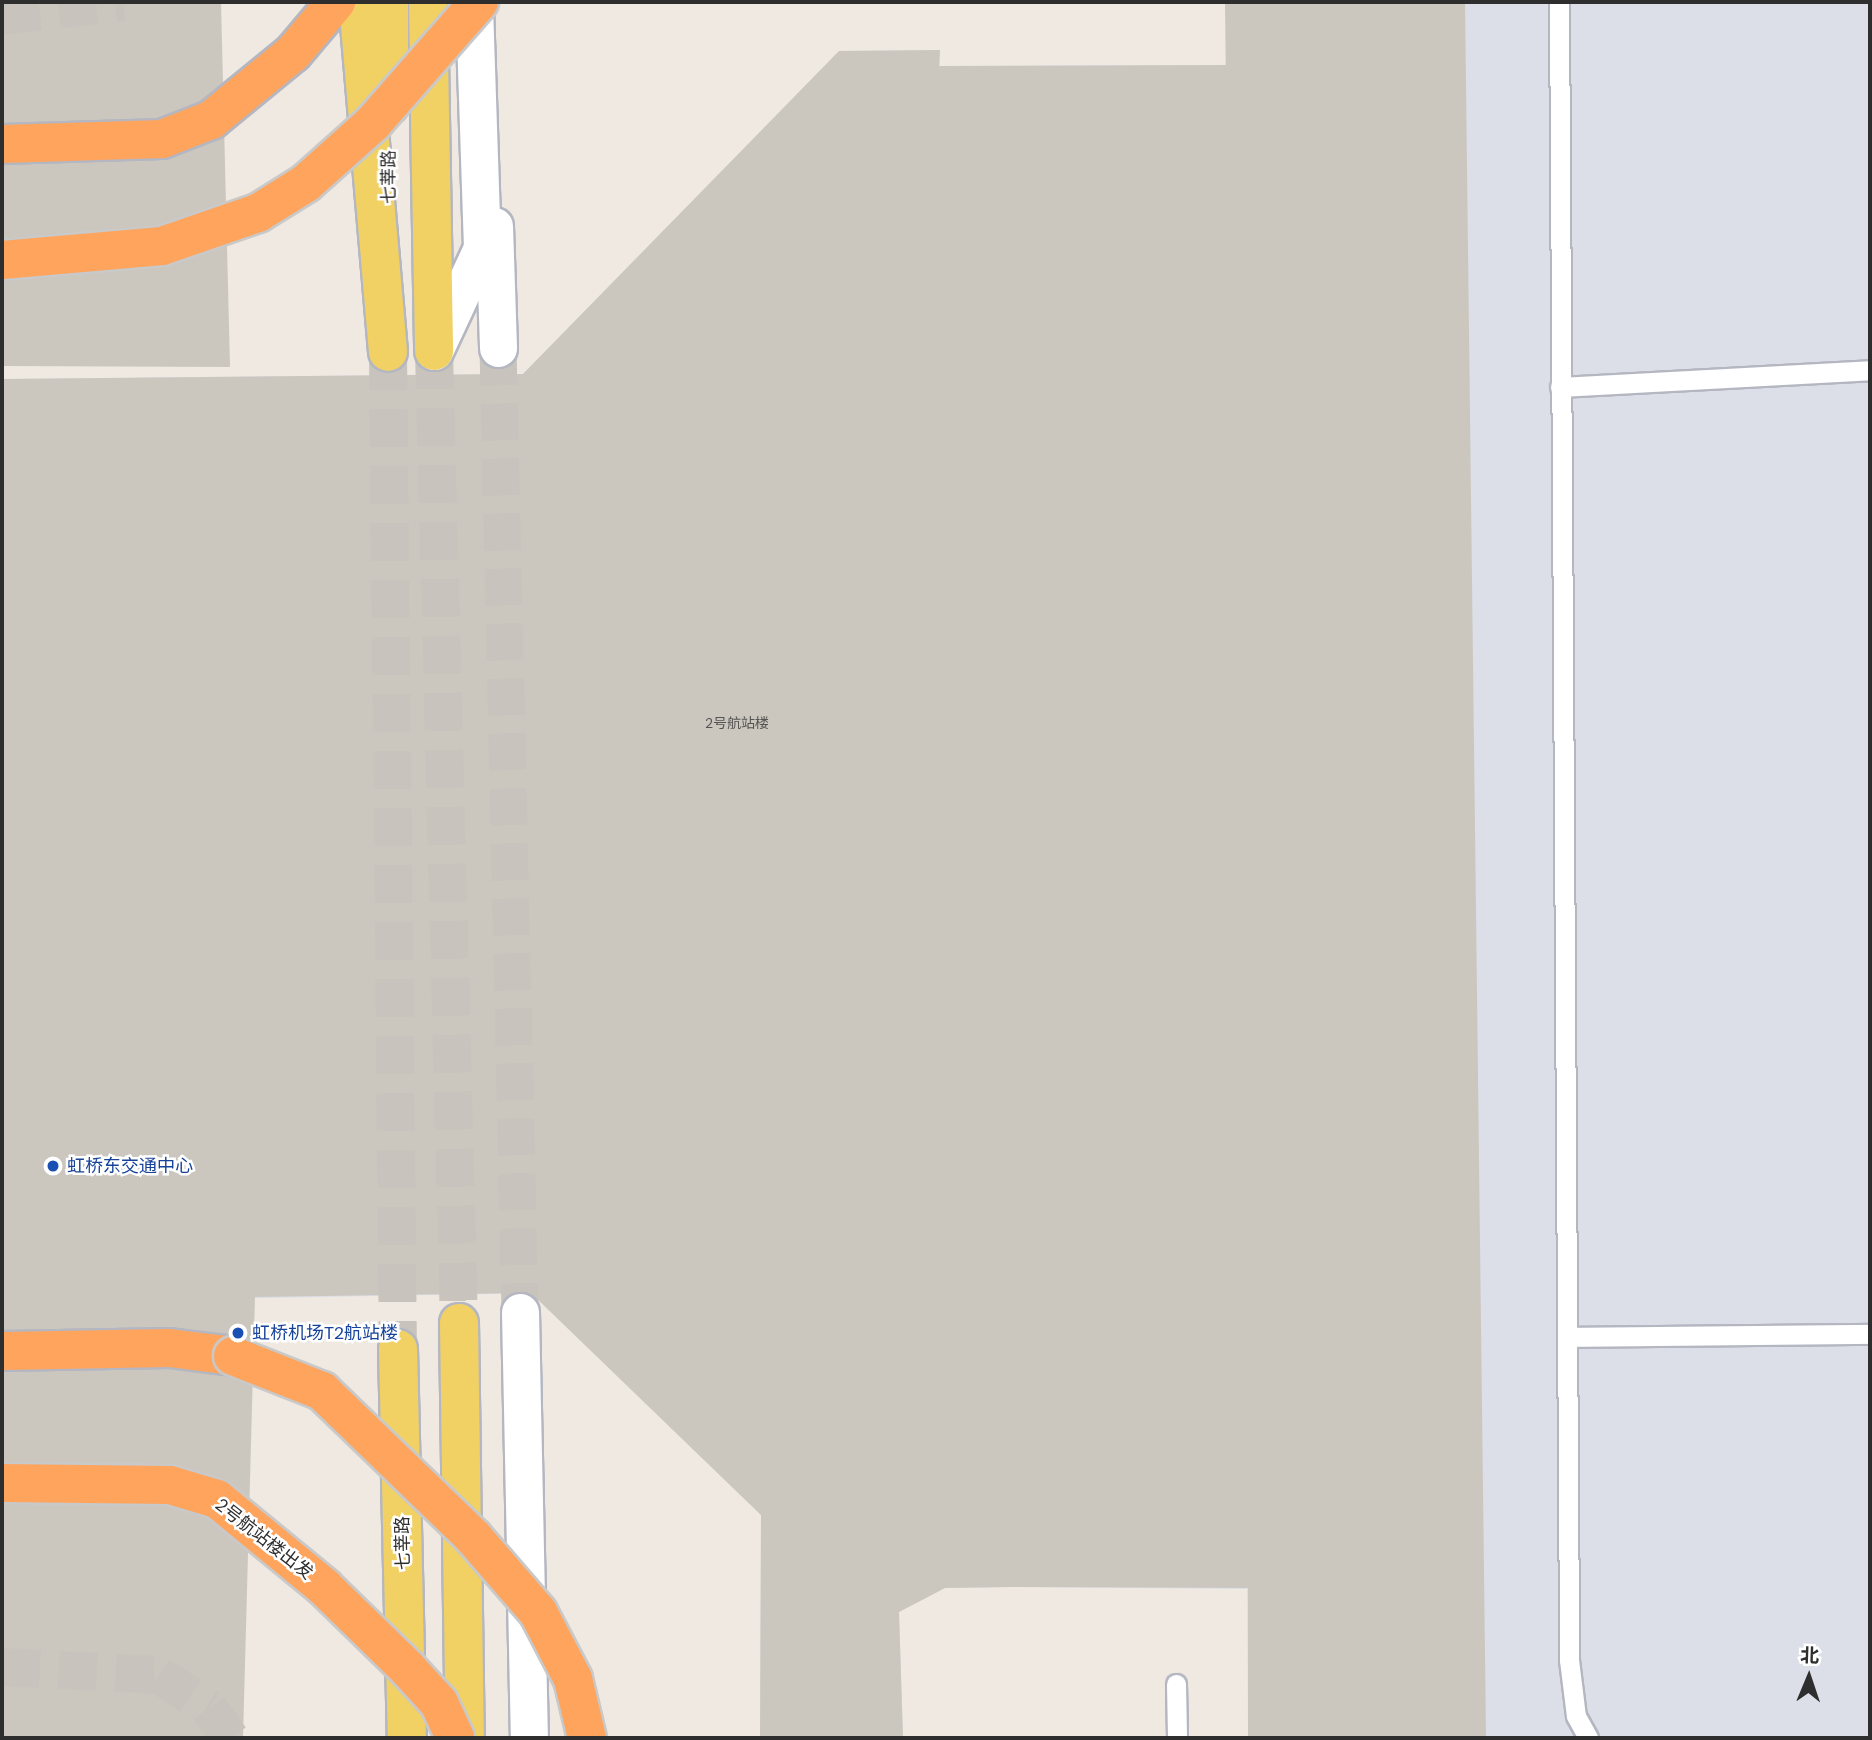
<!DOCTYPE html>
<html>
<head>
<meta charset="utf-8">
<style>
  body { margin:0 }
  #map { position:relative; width:1872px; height:1740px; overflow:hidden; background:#efe9e1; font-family:"DM Sans","Noto Sans SC",sans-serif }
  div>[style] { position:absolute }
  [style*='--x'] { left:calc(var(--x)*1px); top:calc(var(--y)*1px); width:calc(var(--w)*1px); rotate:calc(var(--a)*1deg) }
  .airport>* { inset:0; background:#dcdee8 }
  .building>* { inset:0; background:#cbc7bf }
  .street-tunnel>* { height:37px; margin-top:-18.5px; transform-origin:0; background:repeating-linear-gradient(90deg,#c8c4bd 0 37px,transparent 0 55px) }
  .secondary-tunnel>* { height:38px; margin-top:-19px; transform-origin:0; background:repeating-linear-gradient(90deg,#c8c4bd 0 38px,transparent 0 57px) }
  .primary-tunnel>* { height:38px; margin-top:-19px; transform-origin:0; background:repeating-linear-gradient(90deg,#c8c4bd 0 38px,transparent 0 57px) }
  .roads { filter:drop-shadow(2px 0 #b4b7c1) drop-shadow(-2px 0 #b4b7c1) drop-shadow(0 2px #b4b7c1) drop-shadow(0 -2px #b4b7c1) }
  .lane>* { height:19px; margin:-9.5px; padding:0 9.5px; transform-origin:9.5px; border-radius:9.5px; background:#fff }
  .street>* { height:37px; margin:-18.5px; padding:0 18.5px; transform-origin:18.5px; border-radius:18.5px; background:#fff }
  .primary>* { height:38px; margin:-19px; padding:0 19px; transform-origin:19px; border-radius:19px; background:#f1d164 }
  .highway>* { height:38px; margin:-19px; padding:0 19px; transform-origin:19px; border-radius:19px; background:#fea45d }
  .bridges { filter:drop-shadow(2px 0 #c9c9c9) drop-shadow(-2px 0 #c9c9c9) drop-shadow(0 2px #c9c9c9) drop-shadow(0 -2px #c9c9c9) }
  .highway-bridge>* { height:38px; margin:-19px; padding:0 19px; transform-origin:19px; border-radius:19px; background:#fea45d }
  .dots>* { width:19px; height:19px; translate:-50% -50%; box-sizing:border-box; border:4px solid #fff; border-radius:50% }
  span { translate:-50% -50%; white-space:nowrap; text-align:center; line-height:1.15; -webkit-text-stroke:5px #fff; paint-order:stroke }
  .number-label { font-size:14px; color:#555452 }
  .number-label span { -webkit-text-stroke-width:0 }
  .street-label { font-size:18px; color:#2e2e2e }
  .transit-label { font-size:18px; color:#164399 }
  .left { translate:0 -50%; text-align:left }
  .frame { position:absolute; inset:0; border:4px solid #2e2e2e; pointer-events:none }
  .north { position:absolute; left:1774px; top:1642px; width:70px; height:70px; -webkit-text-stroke:5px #fff; paint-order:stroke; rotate:2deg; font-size:19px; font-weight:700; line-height:28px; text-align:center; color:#2e2e2e }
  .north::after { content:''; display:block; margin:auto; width:24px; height:32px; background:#2e2e2e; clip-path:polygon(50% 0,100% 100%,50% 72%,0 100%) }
</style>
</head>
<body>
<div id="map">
  <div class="airport">
    <i style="clip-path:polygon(1225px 2px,1870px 2px,1870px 1738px,1248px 1738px,1247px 1589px,1013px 1587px,945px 1588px,899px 1612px,903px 1738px,760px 1738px,761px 1515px,531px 1293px,2px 1303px,2px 379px,523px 374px,839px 51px,940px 50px,940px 66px,1225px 65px)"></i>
  </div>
  <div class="building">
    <i style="clip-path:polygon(2px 2px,221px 2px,230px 367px,2px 366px)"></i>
    <i style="clip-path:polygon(1225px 2px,1465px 2px,1486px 1738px,1248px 1738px,1248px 1588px,1013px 1587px,945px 1588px,899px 1612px,903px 1738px,760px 1738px,761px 1515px,531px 1293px,255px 1297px,243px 1738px,2px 1738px,2px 379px,523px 374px,839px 51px,940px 50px,939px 66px,1226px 65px)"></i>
  </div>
  <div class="street-tunnel">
    <i style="--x:498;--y:348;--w:964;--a:88.69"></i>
  </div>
  <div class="secondary-tunnel">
    <i style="--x:2;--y:16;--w:122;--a:-6.6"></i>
    <i style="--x:2;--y:1667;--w:157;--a:2.9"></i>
    <i style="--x:159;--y:1675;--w:60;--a:33.4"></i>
    <i style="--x:209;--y:1708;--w:37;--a:55"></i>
  </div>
  <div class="primary-tunnel">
    <i style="--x:434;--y:351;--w:972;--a:88.53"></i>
    <i style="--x:388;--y:352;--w:997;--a:89.43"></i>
  </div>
  <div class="roads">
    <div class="lane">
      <i style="--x:1559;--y:2;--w:1658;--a:89.65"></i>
      <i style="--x:1569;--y:1660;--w:56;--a:82.9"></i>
      <i style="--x:1576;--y:1716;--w:25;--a:61"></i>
      <i style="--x:1560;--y:387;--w:310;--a:-3.1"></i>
      <i style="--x:1568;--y:1337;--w:302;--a:-0.6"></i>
      <i style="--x:1176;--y:1684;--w:54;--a:88.9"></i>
    </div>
    <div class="street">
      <i style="--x:494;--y:226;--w:122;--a:88.1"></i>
      <i style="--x:434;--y:351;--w:114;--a:-65"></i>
      <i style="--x:482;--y:248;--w:246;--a:-91.9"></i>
      <i style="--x:520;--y:1312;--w:426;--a:88.8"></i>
    </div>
    <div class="primary">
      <i style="--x:358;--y:2;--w:351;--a:85.1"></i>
      <i style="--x:428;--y:2;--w:349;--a:89"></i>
      <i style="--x:389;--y:105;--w:103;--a:-90"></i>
      <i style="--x:459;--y:1323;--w:415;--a:89.2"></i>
      <i style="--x:398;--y:1349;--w:389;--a:88.7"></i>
    </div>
    <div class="highway">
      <i style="--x:2;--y:144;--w:160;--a:-1.8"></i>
      <i style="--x:162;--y:139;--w:53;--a:-21.2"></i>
      <i style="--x:211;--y:120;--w:106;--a:-39.3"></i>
      <i style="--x:293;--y:53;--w:67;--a:-49.9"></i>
      <i style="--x:2;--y:1351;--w:167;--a:-1"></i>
      <i style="--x:169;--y:1348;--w:64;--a:7.1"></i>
    </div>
  </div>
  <div class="bridges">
    <div class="highway-bridge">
      <i style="--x:2;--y:260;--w:161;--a:-5"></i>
      <i style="--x:162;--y:246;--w:102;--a:-19"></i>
      <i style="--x:258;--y:213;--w:57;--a:-32"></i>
      <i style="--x:306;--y:183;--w:90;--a:-41.8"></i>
      <i style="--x:373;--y:123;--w:161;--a:-48.8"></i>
      <i style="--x:233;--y:1356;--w:96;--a:21.5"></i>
      <i style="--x:322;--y:1391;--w:210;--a:44"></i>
      <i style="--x:473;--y:1537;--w:99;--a:49.1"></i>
      <i style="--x:538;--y:1612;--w:76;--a:62.4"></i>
      <i style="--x:573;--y:1679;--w:61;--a:76.7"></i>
      <i style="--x:2;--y:1483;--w:168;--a:0.7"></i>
      <i style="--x:170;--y:1485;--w:49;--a:16.6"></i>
      <i style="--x:217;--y:1499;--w:139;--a:39.4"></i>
      <i style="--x:324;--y:1587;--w:117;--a:44.3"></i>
      <i style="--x:408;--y:1669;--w:46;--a:47.6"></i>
      <i style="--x:439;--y:1703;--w:38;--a:65"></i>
    </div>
  </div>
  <div class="dots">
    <i style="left:53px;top:1166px;background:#1a4fb4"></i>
    <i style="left:238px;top:1333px;background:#1a4fb4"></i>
  </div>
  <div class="number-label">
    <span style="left:737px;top:723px">2号航站楼</span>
  </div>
  <div class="street-label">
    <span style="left:389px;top:177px;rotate:-90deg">七莘路</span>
    <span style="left:264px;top:1539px;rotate:38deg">2号航站楼出发</span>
    <span style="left:403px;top:1543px;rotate:-91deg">七莘路</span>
  </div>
  <div class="transit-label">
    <span class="left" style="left:67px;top:1166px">虹桥东交通中心</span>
    <span class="left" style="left:252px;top:1333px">虹桥机场T2航站楼</span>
  </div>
  <div class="frame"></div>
  <div class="north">北</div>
</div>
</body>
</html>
